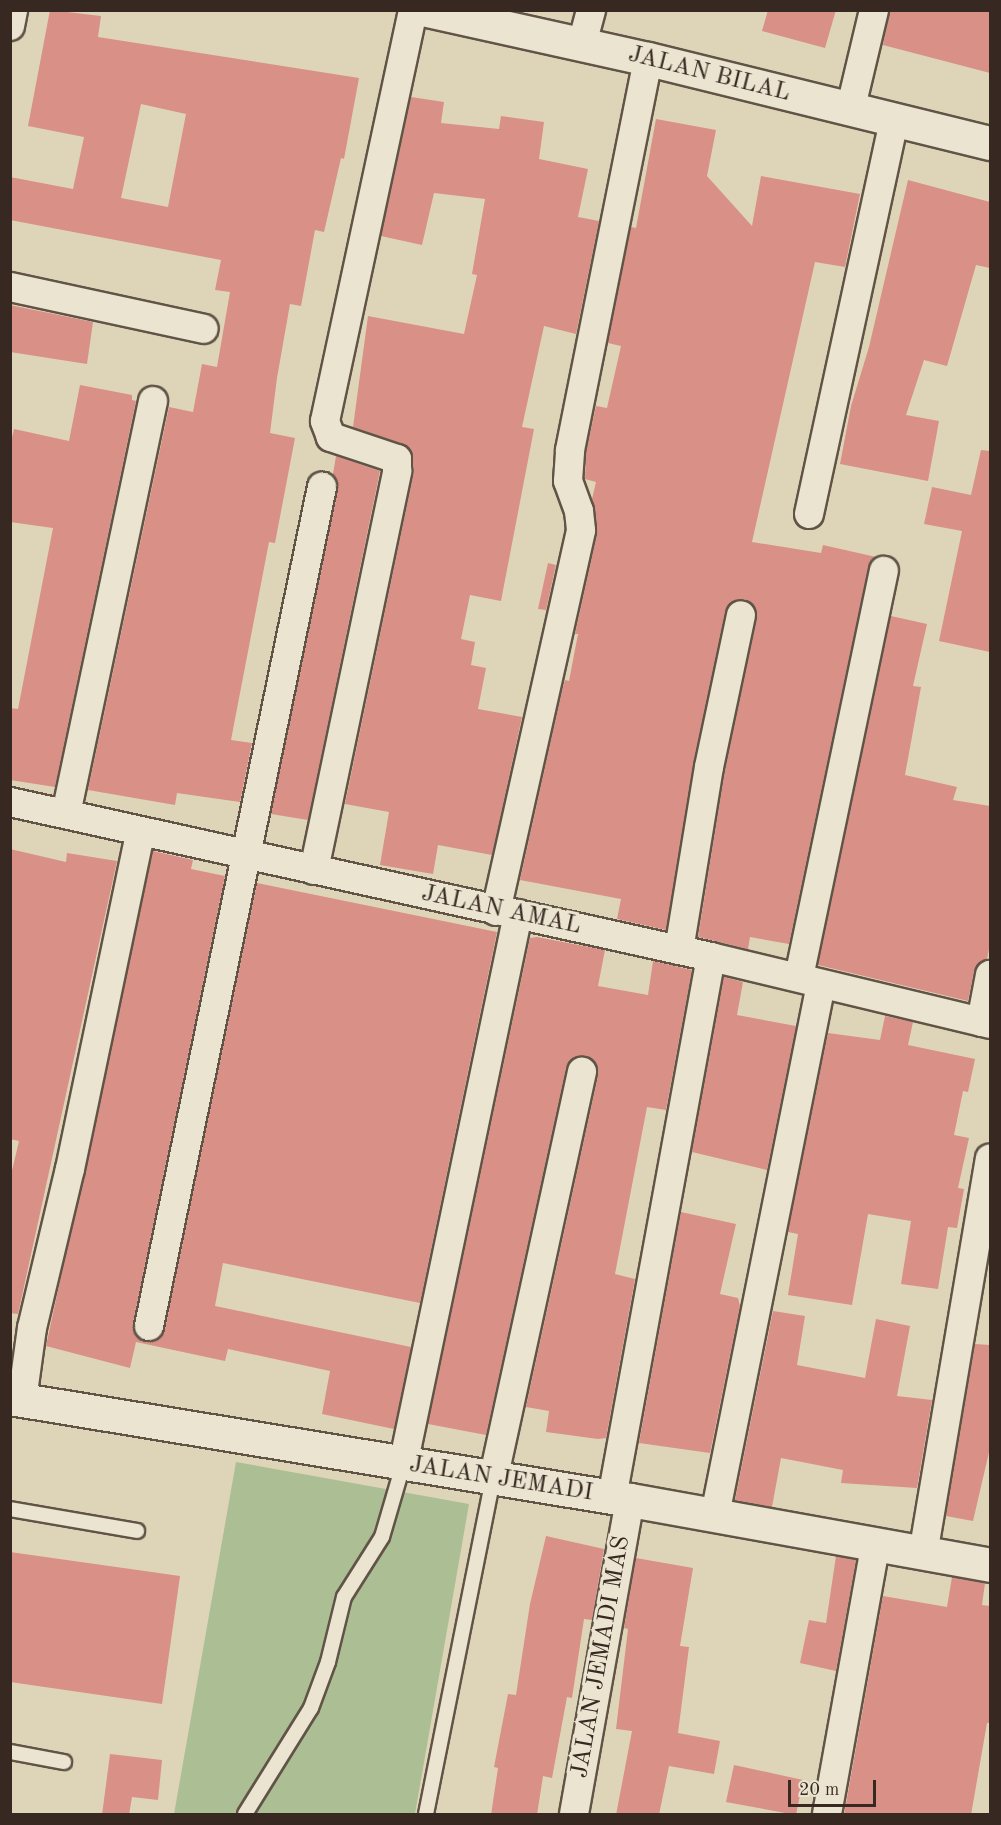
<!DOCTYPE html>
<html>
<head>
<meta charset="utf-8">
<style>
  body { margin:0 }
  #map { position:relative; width:1001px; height:1825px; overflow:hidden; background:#ded5b8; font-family:"Old Standard TT",serif }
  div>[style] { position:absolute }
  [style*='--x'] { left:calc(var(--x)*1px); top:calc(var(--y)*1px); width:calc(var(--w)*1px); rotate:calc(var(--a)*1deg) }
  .green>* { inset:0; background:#acbe93 }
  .building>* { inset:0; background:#d99086 }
  .roads { filter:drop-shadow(2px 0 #615447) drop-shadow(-2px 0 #615447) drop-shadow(0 2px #615447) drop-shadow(0 -2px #615447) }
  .lane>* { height:14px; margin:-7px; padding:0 7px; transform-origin:7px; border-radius:7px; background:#eae4d1 }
  .street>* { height:28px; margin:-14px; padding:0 14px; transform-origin:14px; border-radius:14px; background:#eae4d1 }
  .secondary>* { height:33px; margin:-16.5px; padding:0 16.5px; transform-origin:16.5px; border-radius:16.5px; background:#eae4d1 }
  span { translate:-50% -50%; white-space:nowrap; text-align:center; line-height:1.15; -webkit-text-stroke:6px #eae4d1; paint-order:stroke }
  .street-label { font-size:24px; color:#372921 }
  .frame { position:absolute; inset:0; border:12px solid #372921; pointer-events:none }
  .scale { position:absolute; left:788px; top:1780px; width:88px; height:27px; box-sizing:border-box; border:3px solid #372921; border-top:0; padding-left:8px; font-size:18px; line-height:21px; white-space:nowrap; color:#372921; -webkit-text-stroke:4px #eae4d1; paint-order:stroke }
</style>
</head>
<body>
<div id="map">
  <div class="green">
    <i style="clip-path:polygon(236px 1462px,469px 1504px,415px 1814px,174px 1814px)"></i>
  </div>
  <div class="building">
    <i style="clip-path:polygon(evenodd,50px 10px,101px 16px,98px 37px,359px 78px,344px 159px,341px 158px,324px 232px,315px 230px,301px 306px,290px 304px,277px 378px,270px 433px,295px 438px,275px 543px,269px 542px,231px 740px,252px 743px,240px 802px,177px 793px,175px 805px,88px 790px,169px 407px,193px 412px,202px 364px,217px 367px,230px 292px,215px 290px,221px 260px,10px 220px,10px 177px,73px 189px,84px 137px,28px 126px,50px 10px,141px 104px,186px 114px,168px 207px,121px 198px,141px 104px)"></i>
    <i style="clip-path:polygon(768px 10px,836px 10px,825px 48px,762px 31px)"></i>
    <i style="clip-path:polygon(890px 10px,990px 10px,990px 73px,883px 45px)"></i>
    <i style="clip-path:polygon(411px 97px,444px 102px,441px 123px,499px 129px,501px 116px,544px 122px,539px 159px,588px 169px,578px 217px,599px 221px,576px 334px,544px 326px,522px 427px,534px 429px,501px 601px,470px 595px,461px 639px,475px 642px,471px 665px,486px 668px,478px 709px,522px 717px,492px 855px,438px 845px,433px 874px,380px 865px,389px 812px,345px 804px,414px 471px,411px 450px,403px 444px,353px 427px,368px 316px,464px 334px,477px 275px,472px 274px,485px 199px,434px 193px,422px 245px,381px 236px)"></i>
    <i style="clip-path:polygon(656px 119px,716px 130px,707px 176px,752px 226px,761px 176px,860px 194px,845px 267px,815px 262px,752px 542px,821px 553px,823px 545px,876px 557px,868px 568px,789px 944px,750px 937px,748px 949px,698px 937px,725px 770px,757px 618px,756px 609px,745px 599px,735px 600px,725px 612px,693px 764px,666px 930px,617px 919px,621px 899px,520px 880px,562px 691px,565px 680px,569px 681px,578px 634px,575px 634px,597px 534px,592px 499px,596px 482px,585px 479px,586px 452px,596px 406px,607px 408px,621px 346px,608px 343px,631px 227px,636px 228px)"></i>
    <i style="clip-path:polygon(908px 180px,990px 202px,990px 268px,976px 265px,947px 366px,924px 360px,906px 415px,939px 421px,928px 481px,840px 464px,851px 406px,869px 347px)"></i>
    <i style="clip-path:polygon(10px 305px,93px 322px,87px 364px,10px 352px)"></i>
    <i style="clip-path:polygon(80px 385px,132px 395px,132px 400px,136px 401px,55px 787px,10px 780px,10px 708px,18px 709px,53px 528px,10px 522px,10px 446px,14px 429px,69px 441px)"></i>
    <i style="clip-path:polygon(981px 450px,990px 451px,990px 652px,939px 641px,962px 531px,924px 524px,932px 487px,971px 495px)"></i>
    <i style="clip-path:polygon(336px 456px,380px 471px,308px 820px,271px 814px,338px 490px,333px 474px)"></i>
    <i style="clip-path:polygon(548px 563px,556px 565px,546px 610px,538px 609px)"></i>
    <i style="clip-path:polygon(891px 616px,927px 624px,913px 686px,921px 687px,905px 775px,957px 787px,953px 800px,990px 806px,990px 944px,987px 959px,974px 971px,968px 1001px,818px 965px)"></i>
    <i style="clip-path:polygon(10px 849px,66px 862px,67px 853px,117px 861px,18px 1314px,10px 1313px,10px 1179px,19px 1141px,10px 1139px)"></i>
    <i style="clip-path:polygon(153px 851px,193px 860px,191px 869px,225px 876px,133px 1323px,134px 1332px,145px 1342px,155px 1341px,165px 1329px,257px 883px,497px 932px,420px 1303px,223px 1263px,215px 1306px,411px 1347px,394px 1429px,322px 1414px,330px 1371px,228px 1349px,225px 1361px,136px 1342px,130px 1368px,46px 1346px)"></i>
    <i style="clip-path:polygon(537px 937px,605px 950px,598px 986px,648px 995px,653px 961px,692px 970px,666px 1110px,647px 1107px,615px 1274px,635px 1279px,606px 1438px,598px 1439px,546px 1432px,549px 1411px,526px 1407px,598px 1076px,593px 1060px,585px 1056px,570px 1061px,566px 1068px,486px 1435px,428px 1424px,530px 938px)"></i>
    <i style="clip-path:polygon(724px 977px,743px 982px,737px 1015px,796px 1026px,767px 1170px,692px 1152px)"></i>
    <i style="clip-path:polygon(885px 1016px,913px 1022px,908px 1045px,975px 1059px,968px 1092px,963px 1091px,954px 1135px,969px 1138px,958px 1188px,964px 1189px,957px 1228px,948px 1227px,938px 1289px,901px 1284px,911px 1221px,868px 1214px,852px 1305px,788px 1295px,798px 1234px,788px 1232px,828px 1033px,880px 1040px)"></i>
    <i style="clip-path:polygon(681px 1212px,736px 1224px,720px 1294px,738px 1298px,740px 1306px,710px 1453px,639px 1443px)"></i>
    <i style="clip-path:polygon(773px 1311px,805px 1316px,797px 1365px,865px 1378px,876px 1319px,910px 1326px,897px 1396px,932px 1400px,917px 1488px,841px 1483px,843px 1470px,781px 1458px,772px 1507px,735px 1500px)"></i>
    <i style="clip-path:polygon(975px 1344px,990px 1345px,990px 1448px,973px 1521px,946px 1516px)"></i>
    <i style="clip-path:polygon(546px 1536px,604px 1549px,592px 1620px,584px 1619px,572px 1698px,567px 1697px,552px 1778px,543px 1776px,537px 1815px,491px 1815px,498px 1768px,494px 1767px,508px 1694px,516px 1695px,530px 1604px)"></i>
    <i style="clip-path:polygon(10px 1552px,180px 1576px,162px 1704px,10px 1682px)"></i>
    <i style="clip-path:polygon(836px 1556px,856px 1560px,836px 1671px,800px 1663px,809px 1620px,826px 1623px)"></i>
    <i style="clip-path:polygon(636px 1558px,693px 1568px,680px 1646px,689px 1647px,678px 1733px,720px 1741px,714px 1774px,669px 1766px,659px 1815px,616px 1815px,632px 1731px,616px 1729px,628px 1629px,624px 1628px)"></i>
    <i style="clip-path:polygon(952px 1577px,985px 1583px,982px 1605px,990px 1606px,990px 1723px,987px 1723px,971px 1815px,844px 1815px,883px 1596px,947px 1607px)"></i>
    <i style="clip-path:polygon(110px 1754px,162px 1760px,158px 1800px,132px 1797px,129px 1815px,102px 1815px)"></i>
    <i style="clip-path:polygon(734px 1765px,803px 1780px,796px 1815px,726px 1802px)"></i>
  </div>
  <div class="roads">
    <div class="lane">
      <i style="--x:10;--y:1509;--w:129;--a:9.8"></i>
      <i style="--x:10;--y:1752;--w:55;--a:10.5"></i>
      <i style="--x:245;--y:1814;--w:125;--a:-58.1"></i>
      <i style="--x:311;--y:1708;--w:49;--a:-69.7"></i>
      <i style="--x:328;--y:1662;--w:67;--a:-76.2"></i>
      <i style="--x:344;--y:1597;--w:71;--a:-57.7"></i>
      <i style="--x:382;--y:1537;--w:75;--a:-73.7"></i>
      <i style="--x:426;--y:1814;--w:341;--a:-78.7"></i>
    </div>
    <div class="street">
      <i style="--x:10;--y:26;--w:16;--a:-79"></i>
      <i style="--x:582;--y:44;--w:35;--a:-75"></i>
      <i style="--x:850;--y:111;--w:104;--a:-76.6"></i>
      <i style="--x:10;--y:287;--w:198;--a:12.2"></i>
      <i style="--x:809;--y:514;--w:402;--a:-77.8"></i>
      <i style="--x:10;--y:802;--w:718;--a:12.47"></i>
      <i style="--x:711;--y:957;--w:287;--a:13.5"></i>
      <i style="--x:66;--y:814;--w:422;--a:-78.1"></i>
      <i style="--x:314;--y:870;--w:408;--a:-78.2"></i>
      <i style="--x:397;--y:471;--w:12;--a:-90"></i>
      <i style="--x:397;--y:459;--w:70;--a:-161.6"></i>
      <i style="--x:331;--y:437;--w:17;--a:-111"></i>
      <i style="--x:325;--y:421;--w:420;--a:-77.9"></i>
      <i style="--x:496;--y:911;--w:390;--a:-77.4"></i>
      <i style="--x:581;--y:530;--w:19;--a:-96"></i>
      <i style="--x:579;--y:511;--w:32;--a:-110"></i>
      <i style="--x:568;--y:481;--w:31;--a:-86"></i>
      <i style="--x:570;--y:450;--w:399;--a:-78.7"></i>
      <i style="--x:679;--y:950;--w:185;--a:-80.7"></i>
      <i style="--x:709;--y:767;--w:155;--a:-78.1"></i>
      <i style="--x:799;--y:977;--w:415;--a:-78.2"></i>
      <i style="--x:981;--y:1022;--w:48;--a:-79.2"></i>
      <i style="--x:149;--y:1326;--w:857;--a:-78.35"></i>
      <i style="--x:22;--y:1400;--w:73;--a:-82.1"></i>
      <i style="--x:32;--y:1328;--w:163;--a:-76.6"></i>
      <i style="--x:70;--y:1169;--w:343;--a:-78.2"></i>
      <i style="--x:403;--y:1465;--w:563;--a:-78.21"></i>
      <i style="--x:493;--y:1480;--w:418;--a:-77.7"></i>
      <i style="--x:612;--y:1498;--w:550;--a:-79.63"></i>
      <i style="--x:715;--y:1515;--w:541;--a:-78.71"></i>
      <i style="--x:923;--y:1554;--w:401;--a:-80.4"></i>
      <i style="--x:574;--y:1814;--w:319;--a:-79.9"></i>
      <i style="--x:827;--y:1814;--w:271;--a:-79.8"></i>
    </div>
    <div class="secondary">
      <i style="--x:427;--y:10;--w:226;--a:12.5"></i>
      <i style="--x:648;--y:59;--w:352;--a:13.8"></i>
      <i style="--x:10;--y:1398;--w:628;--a:9.34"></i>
      <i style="--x:630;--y:1500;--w:366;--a:10.2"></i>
    </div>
  </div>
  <div class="street-label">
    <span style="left:709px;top:75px;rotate:14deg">JALAN BILAL</span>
    <span style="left:501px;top:911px;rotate:12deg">JALAN AMAL</span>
    <span style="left:501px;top:1480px;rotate:9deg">JALAN JEMADI</span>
    <span style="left:602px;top:1657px;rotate:-80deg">JALAN JEMADI MAS</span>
  </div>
  <div class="frame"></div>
  <div class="scale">20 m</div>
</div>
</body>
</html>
